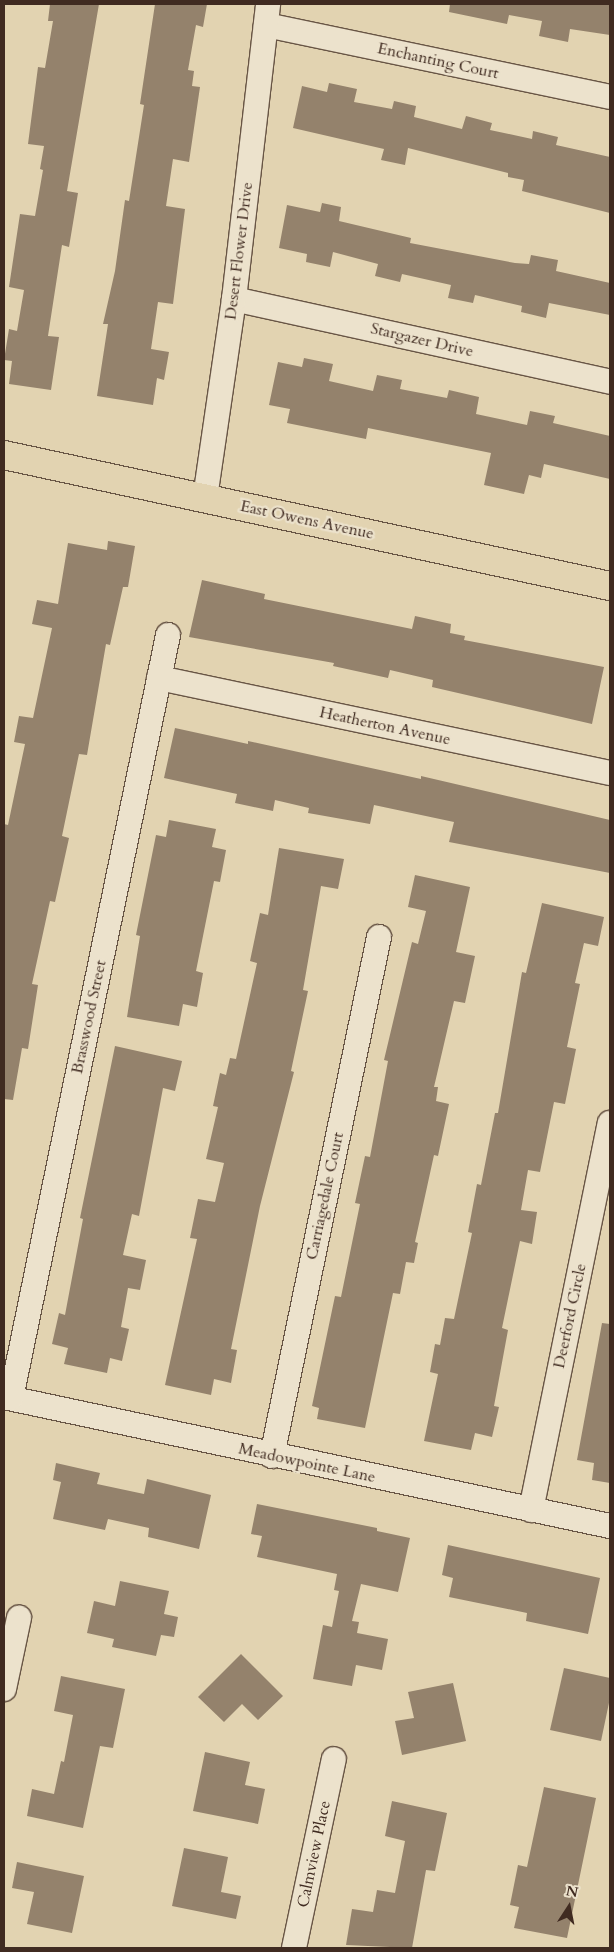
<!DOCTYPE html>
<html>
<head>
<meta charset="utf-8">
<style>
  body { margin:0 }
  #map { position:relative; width:614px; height:1952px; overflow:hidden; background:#e2d3b1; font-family:Cardo,serif }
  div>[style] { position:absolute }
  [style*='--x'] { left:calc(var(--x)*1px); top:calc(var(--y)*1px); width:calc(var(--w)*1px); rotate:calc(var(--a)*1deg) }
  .building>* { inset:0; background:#94826c }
  .roads { filter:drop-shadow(1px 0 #685545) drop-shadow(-1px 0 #685545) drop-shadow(0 1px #685545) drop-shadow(0 -1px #685545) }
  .minor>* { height:24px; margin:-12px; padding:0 12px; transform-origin:12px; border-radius:12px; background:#ece2cc }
  .major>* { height:28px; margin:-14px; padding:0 14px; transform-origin:14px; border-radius:14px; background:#e2d3b1 }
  span { translate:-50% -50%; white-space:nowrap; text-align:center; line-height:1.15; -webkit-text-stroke:4.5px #ece2cc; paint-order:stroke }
  .street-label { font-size:16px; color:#402b21 }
  .frame { position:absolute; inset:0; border:5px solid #402b21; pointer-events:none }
  .north { position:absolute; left:544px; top:1882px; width:50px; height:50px; -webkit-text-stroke:4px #ece2cc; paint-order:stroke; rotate:11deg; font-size:14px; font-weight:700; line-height:20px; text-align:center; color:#402b21 }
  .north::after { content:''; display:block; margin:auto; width:18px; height:22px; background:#402b21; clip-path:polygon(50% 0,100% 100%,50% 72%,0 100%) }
</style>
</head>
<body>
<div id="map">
  <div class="building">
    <i style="clip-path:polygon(50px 4px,99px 4px,67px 191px,78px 193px,69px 247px,62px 245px,48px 336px,59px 337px,51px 390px,9px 384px,12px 361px,4px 360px,9px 329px,17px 331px,24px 290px,9px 287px,20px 214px,35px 216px,43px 170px,40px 169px,44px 146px,28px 144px,38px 67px,45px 68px,53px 21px,48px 21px)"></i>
    <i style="clip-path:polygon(155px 4px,207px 4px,203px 27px,196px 25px,188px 70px,194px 71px,192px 86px,200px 87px,189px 162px,173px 159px,166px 206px,185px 209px,173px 304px,158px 302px,151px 349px,169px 352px,164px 380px,157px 378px,153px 405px,97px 396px,108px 324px,103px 324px,115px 271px,125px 200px,129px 201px,144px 105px,140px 104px)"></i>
    <i style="clip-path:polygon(450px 4px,610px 4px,610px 35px,570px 29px,568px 42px,539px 36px,542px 21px,509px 15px,507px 24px,449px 12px)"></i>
    <i style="clip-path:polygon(329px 83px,357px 89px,354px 102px,392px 109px,394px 101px,416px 106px,414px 117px,462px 129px,466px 116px,492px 123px,490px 130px,532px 139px,533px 131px,558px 137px,556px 145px,610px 157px,610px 213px,522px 191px,524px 180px,508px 177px,508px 173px,408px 148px,405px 165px,381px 160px,384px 149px,293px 128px,302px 86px,327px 92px)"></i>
    <i style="clip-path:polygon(322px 203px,341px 207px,339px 221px,411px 238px,410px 243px,515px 263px,529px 264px,531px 255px,558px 260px,556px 271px,610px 283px,610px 315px,549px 303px,546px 318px,521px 312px,522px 306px,475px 295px,473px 303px,448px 298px,451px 285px,402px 274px,400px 282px,375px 276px,378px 264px,333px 252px,330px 267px,306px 262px,307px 254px,279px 248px,287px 205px,320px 212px)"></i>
    <i style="clip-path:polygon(304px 358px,333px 364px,329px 381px,373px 391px,377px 375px,402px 380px,400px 389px,447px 398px,449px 390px,479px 397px,476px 414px,527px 425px,530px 411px,555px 416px,553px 423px,610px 436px,610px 479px,544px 464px,541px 478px,529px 475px,524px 494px,484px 485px,491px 453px,368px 428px,366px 439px,287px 423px,290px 409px,269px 405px,278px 362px,302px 367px)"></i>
    <i style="clip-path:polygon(108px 541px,135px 546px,128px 587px,123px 587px,110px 645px,106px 644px,87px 755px,79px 754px,62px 836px,69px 838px,55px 902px,50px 901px,32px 984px,38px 985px,28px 1049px,22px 1048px,13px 1100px,4px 1099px,4px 824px,8px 825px,25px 744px,14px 742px,19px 716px,33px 718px,52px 628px,32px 624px,37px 600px,58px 604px,68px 543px,107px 550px)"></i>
    <i style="clip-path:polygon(202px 580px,265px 594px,264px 599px,412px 629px,415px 616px,451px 624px,450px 633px,465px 636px,464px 640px,604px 667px,592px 724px,432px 687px,433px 680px,390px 670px,388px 678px,333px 666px,334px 663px,189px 637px)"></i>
    <i style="clip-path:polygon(175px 728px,248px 744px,248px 741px,421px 779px,421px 776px,610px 820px,610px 873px,449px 842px,454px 822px,374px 805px,370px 824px,308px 813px,309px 808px,275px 800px,273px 811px,235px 803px,237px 794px,164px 778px)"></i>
    <i style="clip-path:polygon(169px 820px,216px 829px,212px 847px,226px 850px,220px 882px,214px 881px,196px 971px,203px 973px,197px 1007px,183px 1004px,179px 1026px,127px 1017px,140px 936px,136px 935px,156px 835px,166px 837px)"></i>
    <i style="clip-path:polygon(279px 848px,344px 859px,338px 889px,321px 886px,303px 990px,308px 991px,291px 1071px,294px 1072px,260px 1206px,231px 1349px,237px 1350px,231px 1383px,214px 1379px,211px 1395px,165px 1385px,197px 1239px,190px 1238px,198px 1199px,215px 1202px,224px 1163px,206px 1159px,218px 1107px,213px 1106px,220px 1073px,226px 1075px,230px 1058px,236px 1059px,257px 963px,250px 961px,260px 913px,268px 915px)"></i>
    <i style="clip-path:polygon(415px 875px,470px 887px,456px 952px,475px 956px,465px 1003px,454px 1001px,434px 1087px,438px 1087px,436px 1101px,449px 1104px,438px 1156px,434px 1155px,415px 1242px,418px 1243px,414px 1263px,406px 1262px,400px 1294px,393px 1293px,365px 1428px,317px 1419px,319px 1408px,312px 1406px,335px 1296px,341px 1297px,360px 1204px,355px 1203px,365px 1156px,370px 1157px,388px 1061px,384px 1060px,412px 942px,418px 944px,426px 911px,408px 907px)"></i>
    <i style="clip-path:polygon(542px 903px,604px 917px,598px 946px,584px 943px,575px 983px,580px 984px,567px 1047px,576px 1049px,565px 1104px,554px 1102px,540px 1172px,528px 1170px,521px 1210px,537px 1212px,532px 1244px,520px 1241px,502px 1328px,508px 1330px,494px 1406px,499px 1407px,492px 1437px,475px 1433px,471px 1450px,424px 1441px,438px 1374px,430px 1372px,435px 1344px,440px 1345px,445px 1318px,454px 1319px,472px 1233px,468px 1232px,477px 1184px,481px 1185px,495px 1113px,498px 1113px,522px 972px,526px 973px)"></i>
    <i style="clip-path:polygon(115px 1046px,182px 1061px,175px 1091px,163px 1088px,139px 1216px,132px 1214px,123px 1255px,146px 1260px,140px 1290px,128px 1288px,121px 1327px,129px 1329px,122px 1361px,110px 1358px,107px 1373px,64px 1364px,68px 1348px,52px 1344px,59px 1313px,65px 1315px,83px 1219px,80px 1218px)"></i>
    <i style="clip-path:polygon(602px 1323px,610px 1324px,610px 1483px,592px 1480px,594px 1463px,577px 1460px)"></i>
    <i style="clip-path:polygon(56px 1463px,100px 1473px,97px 1484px,144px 1494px,147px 1479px,211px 1495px,199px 1549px,148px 1537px,149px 1528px,108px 1519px,105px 1530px,53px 1519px,61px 1482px,53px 1480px)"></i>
    <i style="clip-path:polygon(257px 1504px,377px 1528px,377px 1531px,410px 1538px,398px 1592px,361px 1584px,352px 1621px,359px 1622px,357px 1633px,388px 1639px,382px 1670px,356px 1665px,352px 1686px,313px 1679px,323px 1625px,332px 1627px,339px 1591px,334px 1590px,337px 1574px,257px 1557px,262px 1536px,251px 1534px)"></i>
    <i style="clip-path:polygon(448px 1545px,600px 1578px,588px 1634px,526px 1621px,527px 1613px,449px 1597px,453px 1578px,442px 1575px)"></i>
    <i style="clip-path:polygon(120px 1581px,169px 1591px,164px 1614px,178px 1617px,174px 1637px,161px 1635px,156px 1656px,112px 1647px,114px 1639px,87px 1633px,94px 1601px,115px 1606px)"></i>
    <i style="clip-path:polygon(241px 1654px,283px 1696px,258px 1720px,242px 1704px,224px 1722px,198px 1697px)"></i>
    <i style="clip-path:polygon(564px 1668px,610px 1678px,610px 1698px,601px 1741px,550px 1730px)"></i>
    <i style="clip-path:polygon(61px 1676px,125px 1689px,113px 1748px,100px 1746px,83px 1828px,27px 1816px,32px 1789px,54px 1794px,61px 1761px,64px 1762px,73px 1715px,54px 1711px)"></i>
    <i style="clip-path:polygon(453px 1683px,466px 1741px,402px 1755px,395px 1721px,414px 1718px,408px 1692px)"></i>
    <i style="clip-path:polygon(205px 1752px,250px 1762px,245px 1785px,265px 1789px,258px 1824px,193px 1811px)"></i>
    <i style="clip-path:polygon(544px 1787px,596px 1798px,567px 1938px,514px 1928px,519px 1907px,510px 1905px,518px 1865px,527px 1867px)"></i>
    <i style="clip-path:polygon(392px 1801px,447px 1813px,435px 1871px,426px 1870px,412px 1948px,346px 1945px,352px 1909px,373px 1912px,377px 1890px,395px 1893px,405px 1841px,385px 1836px)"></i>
    <i style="clip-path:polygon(184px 1848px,228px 1857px,221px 1892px,241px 1896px,236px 1919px,172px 1906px)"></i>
    <i style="clip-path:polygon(17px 1862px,84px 1876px,72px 1933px,27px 1924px,34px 1892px,12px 1888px)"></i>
  </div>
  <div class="roads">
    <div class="minor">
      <i style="--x:266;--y:25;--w:351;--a:11.8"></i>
      <i style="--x:234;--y:299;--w:385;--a:12.4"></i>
      <i style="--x:205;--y:498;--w:201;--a:-81.7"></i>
      <i style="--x:234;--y:299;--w:297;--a:-83.4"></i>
      <i style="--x:159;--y:678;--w:461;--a:11.9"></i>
      <i style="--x:4;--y:1397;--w:620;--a:12.02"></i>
      <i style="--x:11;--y:1398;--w:779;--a:-78.37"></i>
      <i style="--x:272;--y:1456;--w:530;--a:-78.35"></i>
      <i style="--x:531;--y:1510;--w:395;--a:-78.5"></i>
      <i style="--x:4;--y:1689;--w:73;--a:-78.1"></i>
      <i style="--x:294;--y:1948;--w:193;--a:-78.1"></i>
    </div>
    <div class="major">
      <i style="--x:4;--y:455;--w:620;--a:12.2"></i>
    </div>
  </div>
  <div class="street-label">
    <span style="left:438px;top:61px;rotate:12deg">Enchanting Court</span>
    <span style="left:239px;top:251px;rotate:-83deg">Desert Flower Drive</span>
    <span style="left:422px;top:340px;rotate:13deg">Stargazer Drive</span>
    <span style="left:307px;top:520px;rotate:12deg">East Owens Avenue</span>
    <span style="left:385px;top:726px;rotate:12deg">Heatherton Avenue</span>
    <span style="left:89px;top:1017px;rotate:-78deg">Brasswood Street</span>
    <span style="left:325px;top:1196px;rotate:-78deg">Carriagedale Court</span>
    <span style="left:570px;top:1316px;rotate:-78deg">Deerford Circle</span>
    <span style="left:307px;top:1463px;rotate:12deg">Meadowpointe Lane</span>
    <span style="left:314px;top:1854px;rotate:-78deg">Calmview Place</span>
  </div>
  <div class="frame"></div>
  <div class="north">N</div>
</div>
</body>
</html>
